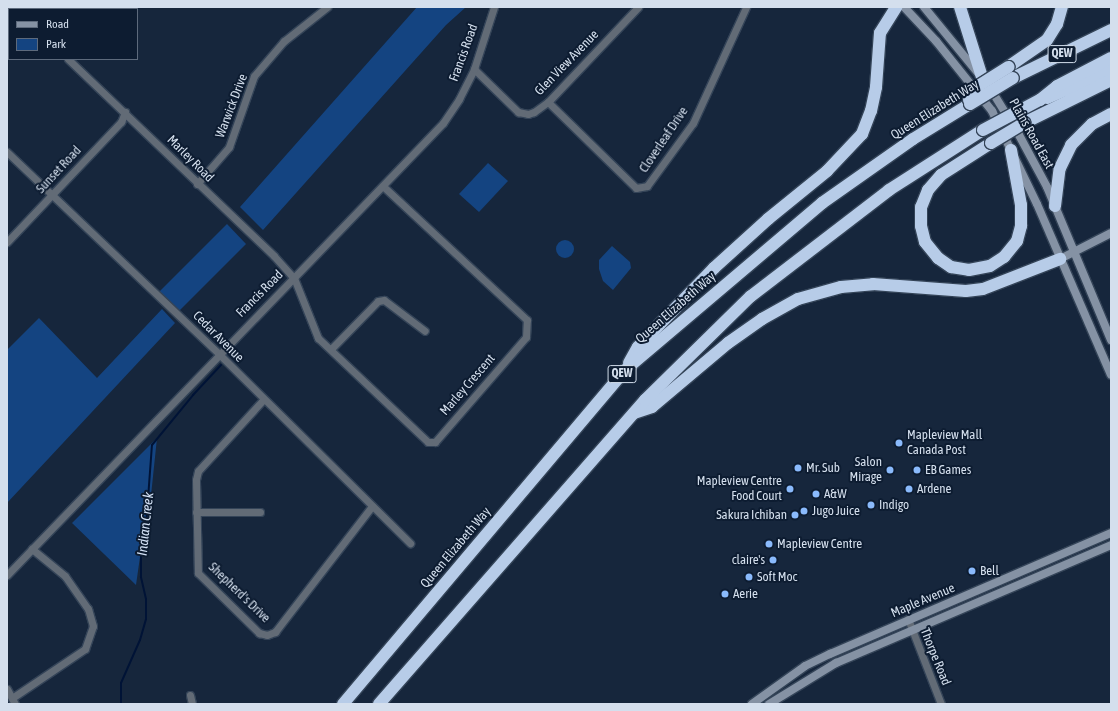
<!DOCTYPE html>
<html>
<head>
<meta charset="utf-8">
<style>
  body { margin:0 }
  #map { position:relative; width:1118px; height:711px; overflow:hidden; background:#16263c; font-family:"Asap Condensed",sans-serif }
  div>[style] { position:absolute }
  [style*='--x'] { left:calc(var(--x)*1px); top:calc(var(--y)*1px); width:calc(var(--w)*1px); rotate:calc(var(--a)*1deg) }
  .green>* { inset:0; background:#144481 }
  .round { border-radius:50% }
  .stream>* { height:2px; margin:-1px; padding:0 1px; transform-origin:1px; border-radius:1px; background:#001336 }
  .roads { filter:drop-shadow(1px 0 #344458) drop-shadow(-1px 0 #344458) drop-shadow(0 1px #344458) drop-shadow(0 -1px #344458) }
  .minor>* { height:7px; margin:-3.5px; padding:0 3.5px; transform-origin:3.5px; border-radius:3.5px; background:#626b76 }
  .secondary>* { height:8px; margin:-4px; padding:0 4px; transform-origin:4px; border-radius:4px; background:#8592a4 }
  .motorway>* { height:12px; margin:-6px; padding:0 6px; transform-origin:6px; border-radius:6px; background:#b7cce8 }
  .bridges { filter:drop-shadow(1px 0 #344458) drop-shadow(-1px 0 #344458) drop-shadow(0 1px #344458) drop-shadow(0 -1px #344458) }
  .motorway-bridge>* { height:12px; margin:-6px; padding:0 6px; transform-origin:6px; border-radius:6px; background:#b7cce8 }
  .dots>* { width:11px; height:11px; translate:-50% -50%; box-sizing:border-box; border:2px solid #0d1c31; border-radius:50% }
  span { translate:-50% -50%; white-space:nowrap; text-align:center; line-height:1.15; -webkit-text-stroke:4px #0d1c31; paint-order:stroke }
  .shield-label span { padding:1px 3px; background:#0d1c31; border:1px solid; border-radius:3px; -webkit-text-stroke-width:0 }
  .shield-label { font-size:12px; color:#d4dfed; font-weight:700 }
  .street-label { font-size:13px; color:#d4dfed }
  .poi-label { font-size:13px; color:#d4dfed }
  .left { translate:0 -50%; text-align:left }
  .right { translate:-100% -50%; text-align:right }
  .water-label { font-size:14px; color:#d3e1f5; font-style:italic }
  .frame { position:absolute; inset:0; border:8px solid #d4dfed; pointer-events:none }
  .legend { position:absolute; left:8px; top:8px; width:130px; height:52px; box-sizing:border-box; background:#0d1c31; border:1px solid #5d6a7c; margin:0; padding:5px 7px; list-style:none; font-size:12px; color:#d4dfed }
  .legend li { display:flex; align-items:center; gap:8px; height:20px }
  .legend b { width:20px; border:1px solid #5d6a7c }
</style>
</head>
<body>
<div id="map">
  <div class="green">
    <i style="clip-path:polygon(417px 7px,466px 7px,446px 25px,263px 230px,240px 207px)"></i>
    <i style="clip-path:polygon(488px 163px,508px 181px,479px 212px,459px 194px)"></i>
    <i style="clip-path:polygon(227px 224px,246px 244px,179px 311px,159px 292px)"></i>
    <i class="round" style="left:556px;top:240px;width:18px;height:18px"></i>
    <i style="clip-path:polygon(612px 246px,630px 262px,631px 268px,613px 290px,603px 281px,599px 269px,599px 260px)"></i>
    <i style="clip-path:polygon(162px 309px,175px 323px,7px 503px,7px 350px,39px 318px,97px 378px)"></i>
    <i style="clip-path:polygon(157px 438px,147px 534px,140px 557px,136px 585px,72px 523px)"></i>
  </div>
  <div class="stream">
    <i style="--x:121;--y:704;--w:21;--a:-90"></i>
    <i style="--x:121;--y:683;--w:47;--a:-66.2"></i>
    <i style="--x:140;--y:640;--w:22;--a:-74"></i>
    <i style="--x:146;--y:619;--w:20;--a:-90"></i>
    <i style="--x:146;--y:599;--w:23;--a:-103"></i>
    <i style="--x:141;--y:577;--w:30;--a:-90"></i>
    <i style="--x:141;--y:547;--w:22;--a:-77"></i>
    <i style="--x:146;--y:526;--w:81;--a:-85.8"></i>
    <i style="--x:152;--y:445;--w:65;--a:-50.6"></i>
    <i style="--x:193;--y:395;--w:41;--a:-47"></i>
  </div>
  <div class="roads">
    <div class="minor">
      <i style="--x:68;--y:9;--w:2;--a:-63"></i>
      <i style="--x:68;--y:59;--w:285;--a:43.7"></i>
      <i style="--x:274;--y:256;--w:30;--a:48"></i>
      <i style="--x:294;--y:278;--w:65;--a:68.2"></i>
      <i style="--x:318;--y:338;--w:151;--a:43.4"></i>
      <i style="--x:428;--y:442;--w:7;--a:0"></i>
      <i style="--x:435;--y:442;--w:139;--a:-49.1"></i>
      <i style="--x:526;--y:337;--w:17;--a:-87"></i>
      <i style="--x:527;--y:320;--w:197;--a:-137.1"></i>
      <i style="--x:474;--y:69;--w:62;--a:44.3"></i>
      <i style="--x:518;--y:112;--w:10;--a:11"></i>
      <i style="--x:528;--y:114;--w:6;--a:-18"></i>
      <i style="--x:534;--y:112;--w:17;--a:-36"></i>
      <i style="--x:548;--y:102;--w:131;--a:-46.5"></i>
      <i style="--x:548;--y:102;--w:123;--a:44.3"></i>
      <i style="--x:636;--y:188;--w:11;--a:-10"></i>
      <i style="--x:647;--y:186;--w:78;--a:-53.9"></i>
      <i style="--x:693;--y:123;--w:128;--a:-65.4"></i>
      <i style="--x:7;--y:152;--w:293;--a:43.6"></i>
      <i style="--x:219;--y:354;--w:269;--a:44.7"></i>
      <i style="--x:197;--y:184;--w:49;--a:-49.1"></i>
      <i style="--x:229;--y:147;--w:75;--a:-70.6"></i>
      <i style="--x:254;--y:76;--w:46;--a:-49.4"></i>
      <i style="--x:284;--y:41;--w:55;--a:-38.3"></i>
      <i style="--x:7;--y:242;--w:166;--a:-46.5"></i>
      <i style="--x:121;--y:122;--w:11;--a:-68"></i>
      <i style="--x:331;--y:349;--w:67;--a:-45.6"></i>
      <i style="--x:378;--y:301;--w:6;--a:-9"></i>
      <i style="--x:384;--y:300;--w:51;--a:37.1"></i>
      <i style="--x:263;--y:400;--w:96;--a:132.5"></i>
      <i style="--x:198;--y:471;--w:9;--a:103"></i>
      <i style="--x:196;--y:480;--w:93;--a:88.8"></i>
      <i style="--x:198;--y:573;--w:86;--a:44.5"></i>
      <i style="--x:259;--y:633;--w:8;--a:14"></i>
      <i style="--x:267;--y:635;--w:9;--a:-21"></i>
      <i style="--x:275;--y:632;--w:159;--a:-52.4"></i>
      <i style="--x:196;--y:512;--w:64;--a:0"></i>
      <i style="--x:7;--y:575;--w:628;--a:-46.03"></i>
      <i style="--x:443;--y:123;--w:29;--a:-56"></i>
      <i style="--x:459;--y:99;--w:34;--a:-63"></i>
      <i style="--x:474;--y:69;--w:65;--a:-72.1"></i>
      <i style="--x:908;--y:619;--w:91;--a:68.8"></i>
      <i style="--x:7;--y:689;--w:17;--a:62"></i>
      <i style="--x:190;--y:695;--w:9;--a:77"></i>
      <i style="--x:12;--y:698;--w:88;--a:-33.9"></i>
      <i style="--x:85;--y:649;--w:24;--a:-71"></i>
      <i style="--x:93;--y:626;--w:18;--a:-106"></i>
      <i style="--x:88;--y:609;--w:40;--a:-124.9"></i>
      <i style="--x:65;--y:576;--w:43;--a:-140.7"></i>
    </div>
    <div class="secondary">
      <i style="--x:904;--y:7;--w:47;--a:46.7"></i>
      <i style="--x:936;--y:41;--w:90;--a:51.3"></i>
      <i style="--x:992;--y:111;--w:103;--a:64.2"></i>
      <i style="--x:1037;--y:204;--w:186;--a:66.6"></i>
      <i style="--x:924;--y:7;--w:85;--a:50.7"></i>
      <i style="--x:990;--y:88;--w:55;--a:58.3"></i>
      <i style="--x:1019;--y:135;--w:59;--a:61.7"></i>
      <i style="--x:1047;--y:187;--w:166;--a:67.3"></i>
      <i style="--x:1060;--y:259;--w:57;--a:-27"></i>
      <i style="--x:752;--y:704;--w:65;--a:-35.6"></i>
      <i style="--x:805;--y:666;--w:28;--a:-26"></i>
      <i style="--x:830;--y:654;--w:306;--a:-23.3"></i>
      <i style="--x:769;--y:704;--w:79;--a:-31.5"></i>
      <i style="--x:836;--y:663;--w:299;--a:-23.2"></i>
    </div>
    <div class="motorway">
      <i style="--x:960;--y:7;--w:73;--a:72.6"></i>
      <i style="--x:1008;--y:67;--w:47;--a:-34.7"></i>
      <i style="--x:1047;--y:40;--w:19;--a:-58"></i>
      <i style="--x:1057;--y:24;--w:18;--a:-74"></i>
      <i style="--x:1013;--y:78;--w:109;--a:-26.1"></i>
      <i style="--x:1047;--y:98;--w:70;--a:-23.6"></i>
      <i style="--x:1017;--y:112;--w:26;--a:-28"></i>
      <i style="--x:1040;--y:100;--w:22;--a:-39"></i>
      <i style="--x:1057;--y:86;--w:61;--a:-27.4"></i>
      <i style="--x:1024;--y:123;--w:97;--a:-26.3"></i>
      <i style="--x:991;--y:143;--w:59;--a:147.4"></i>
      <i style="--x:941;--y:175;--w:20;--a:131"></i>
      <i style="--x:928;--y:190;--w:18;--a:112"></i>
      <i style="--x:921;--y:207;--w:19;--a:90"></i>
      <i style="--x:921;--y:226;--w:16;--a:76"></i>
      <i style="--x:925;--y:242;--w:21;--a:51"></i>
      <i style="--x:938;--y:258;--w:16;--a:35"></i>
      <i style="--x:951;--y:267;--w:18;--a:9"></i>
      <i style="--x:969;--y:270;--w:21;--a:-11"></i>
      <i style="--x:990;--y:266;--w:17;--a:-33"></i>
      <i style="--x:1004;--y:257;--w:21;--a:-51"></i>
      <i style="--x:1017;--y:241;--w:16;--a:-75"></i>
      <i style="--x:1021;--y:226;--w:21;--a:-90"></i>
      <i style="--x:1021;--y:205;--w:56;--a:-100.3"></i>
      <i style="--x:1055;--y:206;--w:38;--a:-83"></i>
      <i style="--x:1060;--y:168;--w:25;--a:-64"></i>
      <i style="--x:1071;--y:145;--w:30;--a:-45"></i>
      <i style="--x:1092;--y:124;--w:21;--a:-28"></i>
      <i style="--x:629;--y:363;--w:18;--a:-61"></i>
      <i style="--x:638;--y:347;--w:110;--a:-46.1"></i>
      <i style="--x:714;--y:268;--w:73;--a:-42.2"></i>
      <i style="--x:768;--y:219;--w:76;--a:-39.1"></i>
      <i style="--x:827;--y:171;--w:51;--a:-46.6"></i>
      <i style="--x:862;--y:134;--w:25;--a:-69"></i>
      <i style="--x:871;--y:111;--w:25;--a:-78"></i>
      <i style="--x:876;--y:87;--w:54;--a:-85.8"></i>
      <i style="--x:880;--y:33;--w:31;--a:-58"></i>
      <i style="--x:634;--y:413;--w:19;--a:-18"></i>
      <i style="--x:652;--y:407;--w:99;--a:-40.1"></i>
      <i style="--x:728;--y:343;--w:42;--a:-35.2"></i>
      <i style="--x:762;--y:319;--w:41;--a:-29.1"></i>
      <i style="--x:798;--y:299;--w:45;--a:-15.6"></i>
      <i style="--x:841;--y:287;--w:32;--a:-5"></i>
      <i style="--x:873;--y:284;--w:93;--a:4.3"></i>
      <i style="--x:966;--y:291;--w:17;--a:-7"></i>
      <i style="--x:983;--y:289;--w:83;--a:-21.3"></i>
      <i style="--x:343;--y:704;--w:436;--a:-49.8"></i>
      <i style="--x:624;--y:371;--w:260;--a:-40.3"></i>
      <i style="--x:822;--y:203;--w:111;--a:-35.1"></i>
      <i style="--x:913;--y:139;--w:67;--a:-31.6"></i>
      <i style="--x:379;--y:704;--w:404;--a:-48.8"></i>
      <i style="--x:645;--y:400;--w:148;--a:-44.5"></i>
      <i style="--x:751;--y:296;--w:174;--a:-37.5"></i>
      <i style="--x:889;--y:190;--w:112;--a:-32.6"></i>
    </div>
  </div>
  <div class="bridges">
    <div class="motorway-bridge">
      <i style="--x:969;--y:100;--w:17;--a:-57"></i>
      <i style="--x:978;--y:86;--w:36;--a:-32"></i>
      <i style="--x:970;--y:104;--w:50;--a:-31.2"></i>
      <i style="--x:983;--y:130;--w:38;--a:-28"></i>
      <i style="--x:991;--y:143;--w:39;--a:-31"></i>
    </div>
  </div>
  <div class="dots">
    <i style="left:899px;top:443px;background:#8abafc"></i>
    <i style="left:798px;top:468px;background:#8abafc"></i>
    <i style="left:890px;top:470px;background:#8abafc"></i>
    <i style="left:917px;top:470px;background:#8abafc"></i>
    <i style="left:790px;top:489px;background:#8abafc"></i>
    <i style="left:909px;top:489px;background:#8abafc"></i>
    <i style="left:816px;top:494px;background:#8abafc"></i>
    <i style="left:871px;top:505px;background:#8abafc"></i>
    <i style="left:804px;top:511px;background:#8abafc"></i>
    <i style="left:795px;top:515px;background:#8abafc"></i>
    <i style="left:769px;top:544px;background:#8abafc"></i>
    <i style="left:773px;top:560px;background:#8abafc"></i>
    <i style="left:972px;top:571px;background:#8abafc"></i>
    <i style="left:749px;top:577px;background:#8abafc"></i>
    <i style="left:725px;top:594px;background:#8abafc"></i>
  </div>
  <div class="shield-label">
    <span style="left:1062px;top:54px">QEW</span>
    <span style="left:622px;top:374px">QEW</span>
  </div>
  <div class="street-label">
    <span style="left:464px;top:53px;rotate:-70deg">Francis Road</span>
    <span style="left:567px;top:63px;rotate:-46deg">Glen View Avenue</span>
    <span style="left:232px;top:106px;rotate:-69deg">Warwick Drive</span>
    <span style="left:935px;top:110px;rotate:-32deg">Queen Elizabeth Way</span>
    <span style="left:1031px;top:134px;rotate:61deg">Plains Road East</span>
    <span style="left:664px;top:140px;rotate:-56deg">Cloverleaf Drive</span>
    <span style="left:190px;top:159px;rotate:45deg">Marley Road</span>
    <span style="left:59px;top:170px;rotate:-47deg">Sunset Road</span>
    <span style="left:260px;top:294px;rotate:-45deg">Francis Road</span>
    <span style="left:676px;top:308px;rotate:-41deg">Queen Elizabeth Way</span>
    <span style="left:218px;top:337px;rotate:45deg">Cedar Avenue</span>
    <span style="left:468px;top:385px;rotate:-49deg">Marley Crescent</span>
    <span style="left:456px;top:548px;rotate:-50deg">Queen Elizabeth Way</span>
    <span style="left:239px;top:593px;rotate:44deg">Shepherd's Drive</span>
    <span style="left:923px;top:601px;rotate:-23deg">Maple Avenue</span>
    <span style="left:935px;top:657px;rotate:68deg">Thorpe Road</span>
  </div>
  <div class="poi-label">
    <span class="left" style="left:907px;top:443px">Mapleview Mall<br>Canada Post</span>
    <span class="right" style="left:882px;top:470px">Salon<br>Mirage</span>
    <span class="left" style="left:806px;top:468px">Mr. Sub</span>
    <span class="left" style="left:925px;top:470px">EB Games</span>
    <span class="right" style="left:782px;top:489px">Mapleview Centre<br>Food Court</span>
    <span class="left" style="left:917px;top:489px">Ardene</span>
    <span class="left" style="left:824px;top:494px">A&amp;W</span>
    <span class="left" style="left:879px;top:505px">Indigo</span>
    <span class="left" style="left:812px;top:511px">Jugo Juice</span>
    <span class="right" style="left:787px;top:515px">Sakura Ichiban</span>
    <span class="left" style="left:777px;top:544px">Mapleview Centre</span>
    <span class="right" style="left:765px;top:560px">claire's</span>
    <span class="left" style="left:980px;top:571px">Bell</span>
    <span class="left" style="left:757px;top:577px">Soft Moc</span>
    <span class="left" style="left:733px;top:594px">Aerie</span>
  </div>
  <div class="water-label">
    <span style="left:145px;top:524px;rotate:-84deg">Indian Creek</span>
  </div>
  <div class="frame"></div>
  <ul class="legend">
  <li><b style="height:5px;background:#8592a4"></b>Road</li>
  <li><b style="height:11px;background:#144481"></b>Park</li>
  </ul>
</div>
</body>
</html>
